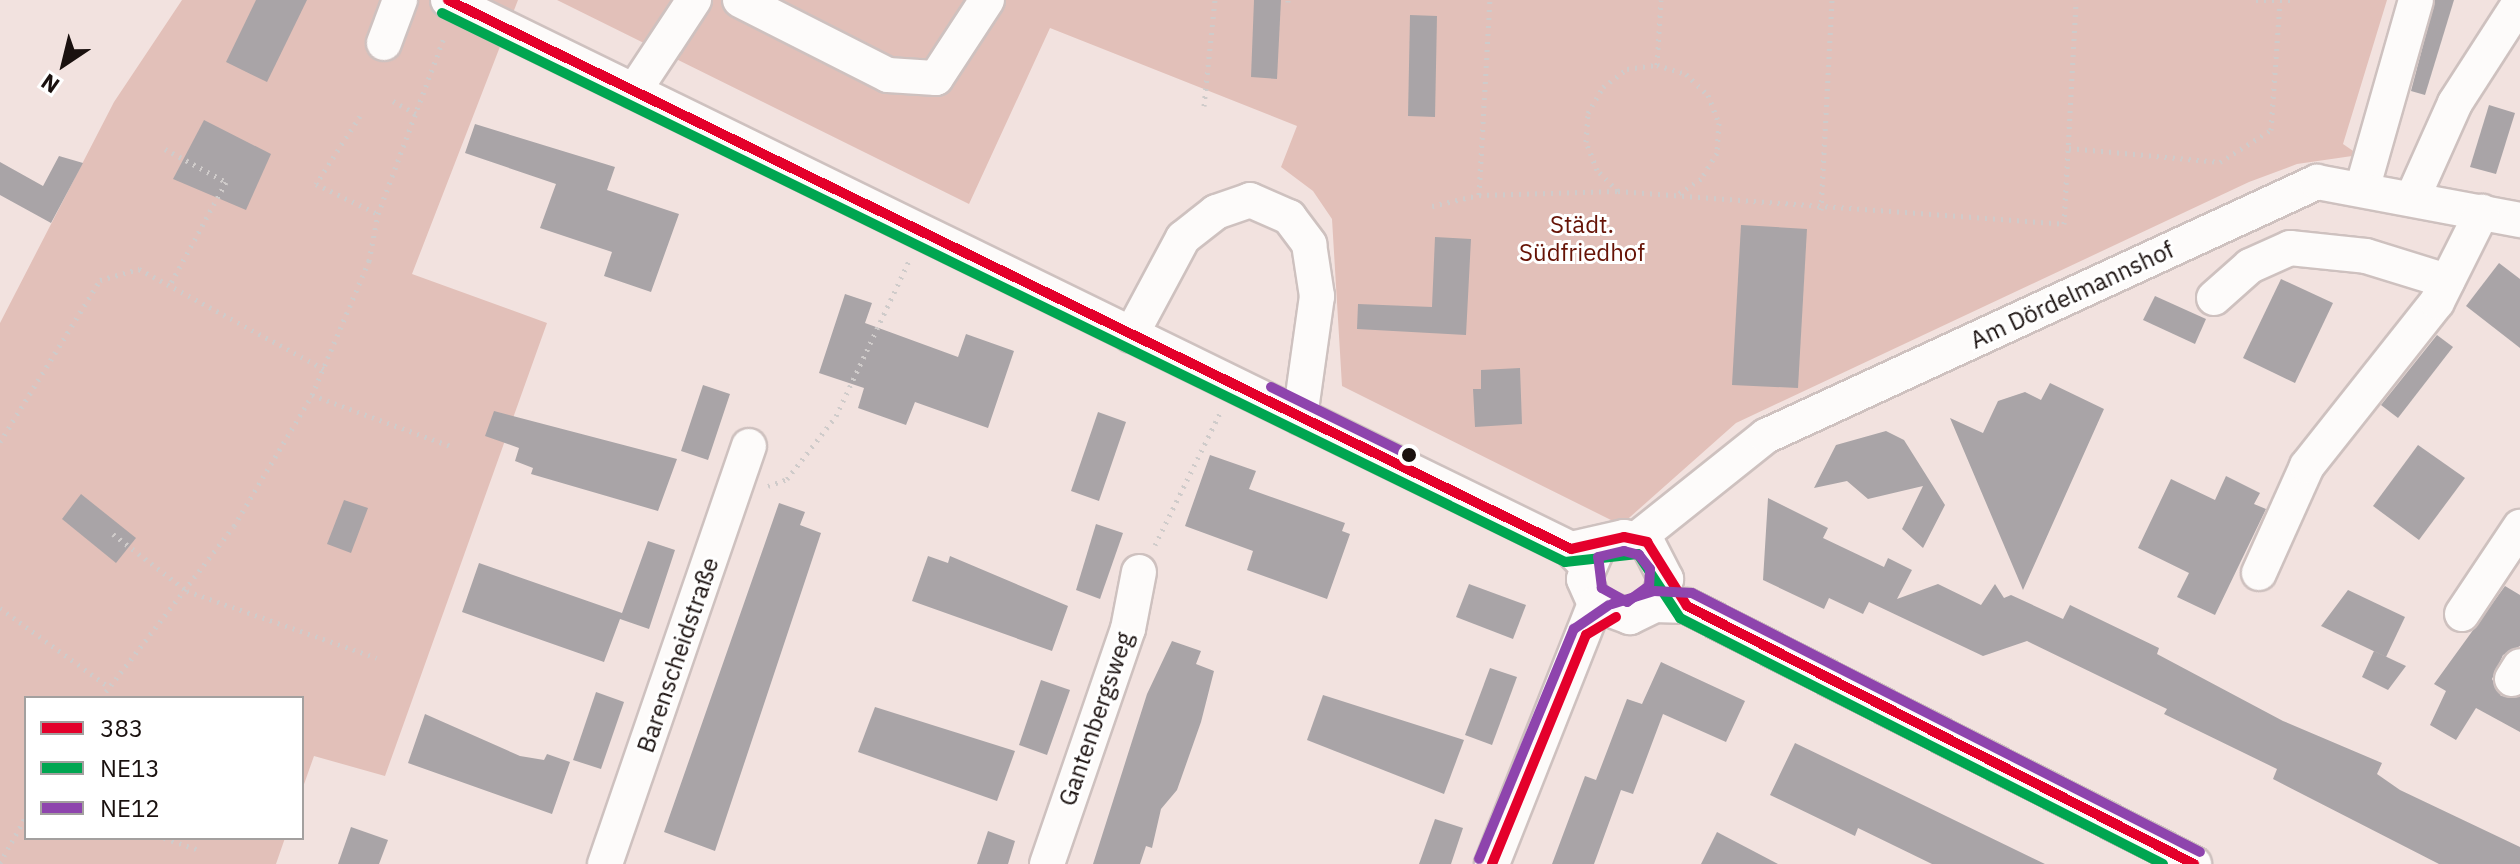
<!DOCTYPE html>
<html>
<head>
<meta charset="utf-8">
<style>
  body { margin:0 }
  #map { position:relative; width:2520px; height:864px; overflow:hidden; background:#f2e2df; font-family:"IBM Plex Sans",sans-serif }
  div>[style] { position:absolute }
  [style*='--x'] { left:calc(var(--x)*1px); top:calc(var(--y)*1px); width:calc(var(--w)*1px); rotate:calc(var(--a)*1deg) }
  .green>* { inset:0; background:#e2c0b9 }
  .building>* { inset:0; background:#a9a4a7 }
  .path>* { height:5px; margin-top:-2.5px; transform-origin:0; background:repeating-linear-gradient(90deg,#cfcbca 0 2px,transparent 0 8px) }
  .roads { filter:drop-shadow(2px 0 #cec1bf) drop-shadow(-2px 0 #cec1bf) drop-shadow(0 2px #cec1bf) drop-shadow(0 -2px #cec1bf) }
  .minor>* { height:34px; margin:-17px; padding:0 17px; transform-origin:17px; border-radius:17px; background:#fdfbfa }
  .bus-1>* { height:10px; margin:-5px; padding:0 5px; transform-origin:5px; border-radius:5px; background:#e4002b }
  .bus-2>* { height:10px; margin:-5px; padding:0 5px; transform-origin:5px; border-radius:5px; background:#00a651 }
  .bus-3>* { height:10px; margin:-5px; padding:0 5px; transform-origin:5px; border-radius:5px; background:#8e44ad }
  .dots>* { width:22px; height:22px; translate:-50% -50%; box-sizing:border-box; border:4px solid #fff; border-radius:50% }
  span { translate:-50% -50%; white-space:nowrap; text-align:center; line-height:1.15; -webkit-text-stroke:6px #fff; paint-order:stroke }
  .park-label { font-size:24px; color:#661306 }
  .street-label { font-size:24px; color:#1a110f }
  .legend { position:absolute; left:24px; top:696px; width:280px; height:144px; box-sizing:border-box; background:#fff; border:2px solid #a3a09f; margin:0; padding:10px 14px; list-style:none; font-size:24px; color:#1a110f }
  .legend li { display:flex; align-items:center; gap:16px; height:40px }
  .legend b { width:40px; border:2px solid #a3a09f }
  .north { position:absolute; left:24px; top:24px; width:80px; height:80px; -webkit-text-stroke:6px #fff; paint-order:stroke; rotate:215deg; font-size:22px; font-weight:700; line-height:32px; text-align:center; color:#1a110f }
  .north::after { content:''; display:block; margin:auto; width:28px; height:36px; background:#1a110f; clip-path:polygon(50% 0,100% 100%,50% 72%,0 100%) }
</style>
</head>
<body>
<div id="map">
  <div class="green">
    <i style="clip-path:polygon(182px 0,518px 0,412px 274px,547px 323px,385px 776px,314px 756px,302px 790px,302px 698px,26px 698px,26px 838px,285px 838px,276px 864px,0 864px,0 323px,114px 102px)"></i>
    <i style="clip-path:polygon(557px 0,2387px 0,2343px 144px,2359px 155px,2297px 164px,2249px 182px,1736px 423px,1621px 525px,1342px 386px,1332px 219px,1313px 191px,1281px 167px,1297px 126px,1050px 28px,969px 204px)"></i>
  </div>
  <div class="building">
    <i style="clip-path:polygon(256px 0,307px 0,267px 82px,226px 62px)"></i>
    <i style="clip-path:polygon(1254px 0,1281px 0,1277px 79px,1251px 77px)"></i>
    <i style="clip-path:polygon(2435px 0,2454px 0,2425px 95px,2411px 91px)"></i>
    <i style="clip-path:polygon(1410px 15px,1437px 16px,1435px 117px,1408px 116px)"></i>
    <i style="clip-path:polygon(2489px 105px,2515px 113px,2496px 174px,2470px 167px)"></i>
    <i style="clip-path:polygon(204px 120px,271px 154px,246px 210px,173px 179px)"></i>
    <i style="clip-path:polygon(475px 124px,615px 167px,607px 190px,679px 214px,651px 292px,604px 276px,612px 252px,540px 228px,556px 184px,465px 153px)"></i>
    <i style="clip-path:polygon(59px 156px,83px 163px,51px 223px,0 195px,0 162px,43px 186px)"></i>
    <i style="clip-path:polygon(1741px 225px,1807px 229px,1798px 388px,1732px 385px)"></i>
    <i style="clip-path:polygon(1435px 237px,1471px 239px,1466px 335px,1357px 329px,1358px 304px,1432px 307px)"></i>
    <i style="clip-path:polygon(2499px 263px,2520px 279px,2520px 348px,2466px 306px)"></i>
    <i style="clip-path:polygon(2281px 279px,2333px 303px,2295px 383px,2243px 358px)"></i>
    <i style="clip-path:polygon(845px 294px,872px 303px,865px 323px,958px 357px,966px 334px,1014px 351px,988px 428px,915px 402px,906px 425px,858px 408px,864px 388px,819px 373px)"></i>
    <i style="clip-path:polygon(2155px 296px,2206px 319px,2195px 344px,2143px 320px)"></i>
    <i style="clip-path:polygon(2437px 335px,2453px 347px,2398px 418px,2381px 405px)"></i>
    <i style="clip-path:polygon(1520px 368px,1522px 424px,1475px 427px,1473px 389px,1481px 389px,1481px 370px)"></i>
    <i style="clip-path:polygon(2050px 383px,2104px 409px,2023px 590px,1950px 418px,1983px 433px,1998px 401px,2025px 392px,2041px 400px)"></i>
    <i style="clip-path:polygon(703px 385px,730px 394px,708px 460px,681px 451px)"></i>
    <i style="clip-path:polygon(494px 411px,677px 459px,658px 511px,531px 474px,533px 468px,515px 461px,519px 448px,485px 436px)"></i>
    <i style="clip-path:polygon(1098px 412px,1126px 422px,1099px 501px,1071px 491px)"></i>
    <i style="clip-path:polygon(1886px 431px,1904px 440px,1945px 505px,1923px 548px,1902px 529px,1923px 486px,1868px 499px,1847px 481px,1814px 488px,1836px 445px)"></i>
    <i style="clip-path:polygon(2418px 445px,2465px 478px,2419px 540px,2373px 506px)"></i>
    <i style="clip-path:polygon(1210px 455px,1256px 471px,1249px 489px,1345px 523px,1342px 531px,1350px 534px,1327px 599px,1247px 570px,1253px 551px,1185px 526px)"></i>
    <i style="clip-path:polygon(2226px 476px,2260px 493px,2254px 504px,2266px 509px,2215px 615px,2177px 597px,2189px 573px,2138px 548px,2171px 479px,2215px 500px)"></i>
    <i style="clip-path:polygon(81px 494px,136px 538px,116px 563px,62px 519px)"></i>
    <i style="clip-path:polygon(1768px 498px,1828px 528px,1823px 538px,1884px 567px,1888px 558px,1912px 570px,1897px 599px,1938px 584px,1981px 605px,1995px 584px,2004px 598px,2011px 595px,2063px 619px,2070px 605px,2159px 648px,2157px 654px,2283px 721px,2382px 763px,2377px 774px,2400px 790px,2520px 847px,2520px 864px,2439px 864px,2273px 779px,2277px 769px,2164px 714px,2167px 709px,2027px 641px,1983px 656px,1869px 602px,1863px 614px,1829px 598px,1824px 609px,1763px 580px)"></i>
    <i style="clip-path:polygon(344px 500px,368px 508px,351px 553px,327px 544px)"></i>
    <i style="clip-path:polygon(779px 503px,805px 512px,800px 525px,821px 533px,715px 851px,664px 832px)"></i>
    <i style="clip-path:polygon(1096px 524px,1123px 533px,1100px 599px,1076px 590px)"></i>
    <i style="clip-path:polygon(648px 541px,675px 550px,649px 629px,620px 619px,604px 662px,462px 612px,479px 563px,622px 613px)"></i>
    <i style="clip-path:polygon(928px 556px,948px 563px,950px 556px,1068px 606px,1052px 651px,912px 601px)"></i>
    <i style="clip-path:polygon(1469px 584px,1526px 605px,1513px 639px,1456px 617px)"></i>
    <i style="clip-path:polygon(2505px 586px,2520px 595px,2520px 646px,2503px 655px,2492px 679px,2501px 696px,2520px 697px,2520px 732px,2476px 708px,2456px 740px,2430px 725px,2446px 691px,2434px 684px)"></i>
    <i style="clip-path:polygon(2348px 590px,2405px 617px,2386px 657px,2321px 626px)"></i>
    <i style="clip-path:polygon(1172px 641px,1201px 651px,1196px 664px,1214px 671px,1201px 722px,1177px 790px,1161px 809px,1152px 848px,1146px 846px,1140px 864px,1093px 864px,1147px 694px)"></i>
    <i style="clip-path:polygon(2374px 651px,2406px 666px,2388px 690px,2362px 677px)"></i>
    <i style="clip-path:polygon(1661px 662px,1745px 701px,1726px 742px,1663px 714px,1633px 794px,1621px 790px,1594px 864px,1552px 864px,1585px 776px,1596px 780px,1627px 699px,1642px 704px)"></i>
    <i style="clip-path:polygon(1490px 668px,1517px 677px,1492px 745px,1465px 735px)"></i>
    <i style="clip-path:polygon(1041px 680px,1070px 690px,1047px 755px,1019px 745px)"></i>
    <i style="clip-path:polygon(596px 692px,624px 702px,601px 769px,573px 760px)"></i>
    <i style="clip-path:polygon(1323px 695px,1464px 740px,1444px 794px,1307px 740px)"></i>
    <i style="clip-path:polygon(875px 707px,1015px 751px,997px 801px,858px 752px)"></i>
    <i style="clip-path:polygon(425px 714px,520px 756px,544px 760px,547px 754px,570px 762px,552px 814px,408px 763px)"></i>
    <i style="clip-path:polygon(1795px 743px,1880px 784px,2045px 864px,1932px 864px,1858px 828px,1855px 836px,1770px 795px)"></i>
    <i style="clip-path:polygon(1435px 819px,1463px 828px,1451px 864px,1419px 864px)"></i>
    <i style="clip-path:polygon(351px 827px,388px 840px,379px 864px,338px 864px)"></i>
    <i style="clip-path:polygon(988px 831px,1015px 841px,1008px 864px,977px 864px)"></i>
    <i style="clip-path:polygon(1717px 832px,1778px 864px,1701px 864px)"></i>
  </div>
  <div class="path">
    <i style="--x:2256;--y:0;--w:37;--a:0"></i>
    <i style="--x:1288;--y:2;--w:2;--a:-90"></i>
    <i style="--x:1657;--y:65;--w:65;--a:-86.5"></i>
    <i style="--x:393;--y:101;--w:26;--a:29"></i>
    <i style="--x:1204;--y:106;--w:107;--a:-84.1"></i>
    <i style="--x:360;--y:116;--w:81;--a:122.9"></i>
    <i style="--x:316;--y:184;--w:69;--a:25.8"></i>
    <i style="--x:2069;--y:148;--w:152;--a:5.3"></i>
    <i style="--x:2220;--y:162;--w:60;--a:-32.1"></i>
    <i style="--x:2271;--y:130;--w:128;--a:-86"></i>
    <i style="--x:165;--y:149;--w:69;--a:28.4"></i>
    <i style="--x:226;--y:182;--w:115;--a:118.6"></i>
    <i style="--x:1618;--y:191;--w:30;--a:-135"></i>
    <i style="--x:1597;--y:170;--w:30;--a:-111"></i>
    <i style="--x:1586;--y:142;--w:29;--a:-86"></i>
    <i style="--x:1588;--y:113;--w:30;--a:-60"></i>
    <i style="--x:1603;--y:87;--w:30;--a:-37"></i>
    <i style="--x:1627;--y:69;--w:30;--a:-8"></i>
    <i style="--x:1657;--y:65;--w:30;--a:17"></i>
    <i style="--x:1686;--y:74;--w:30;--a:44"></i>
    <i style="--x:1708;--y:95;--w:30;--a:69"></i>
    <i style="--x:1719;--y:123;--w:30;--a:94"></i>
    <i style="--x:1717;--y:153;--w:31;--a:122"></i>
    <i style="--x:1701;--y:179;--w:30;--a:147"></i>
    <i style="--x:1479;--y:195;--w:195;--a:-86.8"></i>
    <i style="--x:1432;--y:206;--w:48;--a:-13.2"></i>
    <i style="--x:1479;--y:195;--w:139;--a:-1.6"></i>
    <i style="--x:1618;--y:191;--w:447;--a:4.2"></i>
    <i style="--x:2064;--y:224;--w:224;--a:-86.9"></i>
    <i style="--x:1821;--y:210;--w:210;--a:-87"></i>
    <i style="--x:312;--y:395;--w:150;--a:20.2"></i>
    <i style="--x:0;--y:442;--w:190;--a:-58.3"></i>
    <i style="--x:100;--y:280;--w:41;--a:-15.8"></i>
    <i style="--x:139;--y:269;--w:210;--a:28.4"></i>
    <i style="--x:768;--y:486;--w:20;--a:-20"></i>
    <i style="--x:787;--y:479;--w:80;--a:-52.1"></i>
    <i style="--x:836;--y:416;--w:174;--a:-64.8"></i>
    <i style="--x:113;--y:534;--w:93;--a:37.6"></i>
    <i style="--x:187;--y:591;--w:201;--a:19.4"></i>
    <i style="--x:1155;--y:545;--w:149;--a:-63.8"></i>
    <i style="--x:0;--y:608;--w:135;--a:35.9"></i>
    <i style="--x:101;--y:698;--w:217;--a:-52.3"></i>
    <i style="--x:234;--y:526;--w:152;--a:-59.2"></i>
    <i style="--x:312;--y:395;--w:146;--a:-67"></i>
    <i style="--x:369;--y:261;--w:48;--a:-79.2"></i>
    <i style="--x:378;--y:214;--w:191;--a:-69.5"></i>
    <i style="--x:164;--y:838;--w:39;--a:19"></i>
    <i style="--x:0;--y:863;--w:54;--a:-61"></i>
  </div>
  <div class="roads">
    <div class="minor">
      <i style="--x:448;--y:0;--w:1250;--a:26.05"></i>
      <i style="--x:1571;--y:549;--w:22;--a:47"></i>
      <i style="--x:740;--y:0;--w:166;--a:26.9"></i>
      <i style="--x:888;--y:75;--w:48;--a:3.6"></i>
      <i style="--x:936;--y:78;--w:93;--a:-56.8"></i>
      <i style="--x:384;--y:43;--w:46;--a:-69.6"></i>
      <i style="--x:634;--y:91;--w:109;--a:-56.6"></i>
      <i style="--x:2363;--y:186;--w:193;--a:-74.1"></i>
      <i style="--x:2413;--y:197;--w:103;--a:-65.9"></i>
      <i style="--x:2455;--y:103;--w:120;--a:-57.2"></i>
      <i style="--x:2214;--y:298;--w:48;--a:-41.6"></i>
      <i style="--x:2250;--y:266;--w:44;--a:-24.2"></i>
      <i style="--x:2290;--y:248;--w:76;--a:6"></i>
      <i style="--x:2366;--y:256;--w:85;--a:17.2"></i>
      <i style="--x:1131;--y:335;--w:110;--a:-61.8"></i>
      <i style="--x:1183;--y:238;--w:42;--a:-38.2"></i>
      <i style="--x:1216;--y:212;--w:36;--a:-19"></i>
      <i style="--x:1250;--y:200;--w:43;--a:23.6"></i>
      <i style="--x:1289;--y:217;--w:34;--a:53"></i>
      <i style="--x:1309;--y:244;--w:53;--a:81.3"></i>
      <i style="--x:1317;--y:296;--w:122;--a:98"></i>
      <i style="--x:1638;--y:538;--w:164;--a:-38.6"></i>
      <i style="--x:1766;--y:436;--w:607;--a:-24.75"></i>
      <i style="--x:2317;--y:182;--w:207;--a:10.6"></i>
      <i style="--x:1571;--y:549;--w:54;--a:-12.8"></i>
      <i style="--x:1624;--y:537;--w:24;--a:12"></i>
      <i style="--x:1647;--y:542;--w:42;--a:62.8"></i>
      <i style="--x:1666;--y:579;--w:28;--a:113"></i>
      <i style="--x:1655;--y:605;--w:28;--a:154"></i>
      <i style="--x:1630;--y:617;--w:37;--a:-160"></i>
      <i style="--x:1595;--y:604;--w:27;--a:-114"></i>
      <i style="--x:1584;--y:579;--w:35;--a:-66"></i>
      <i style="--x:2259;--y:573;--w:117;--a:-65.8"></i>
      <i style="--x:2307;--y:466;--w:209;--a:-51.6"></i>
      <i style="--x:2437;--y:302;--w:101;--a:-63.4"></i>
      <i style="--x:1655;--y:605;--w:32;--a:2"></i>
      <i style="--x:1687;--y:606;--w:569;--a:26.97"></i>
      <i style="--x:2462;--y:614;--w:105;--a:-56.3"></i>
      <i style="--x:2512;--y:679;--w:15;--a:-58"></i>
      <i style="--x:605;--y:864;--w:442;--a:-71"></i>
      <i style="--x:1047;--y:864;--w:249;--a:-71"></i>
      <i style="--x:1128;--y:629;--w:58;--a:-79.1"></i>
      <i style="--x:1492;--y:864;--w:280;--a:-68.4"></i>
    </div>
  </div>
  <div class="bus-1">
    <i style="--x:448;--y:0;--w:1250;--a:26.05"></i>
    <i style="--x:1571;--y:549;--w:54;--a:-12.8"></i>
    <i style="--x:1624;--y:537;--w:24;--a:12"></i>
    <i style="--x:1647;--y:542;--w:75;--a:58"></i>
    <i style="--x:1687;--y:606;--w:569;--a:26.97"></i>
    <i style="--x:1492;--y:864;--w:248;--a:-67.7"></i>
    <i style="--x:1586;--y:635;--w:35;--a:-31"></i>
  </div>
  <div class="bus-2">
    <i style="--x:442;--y:13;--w:1250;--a:26.05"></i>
    <i style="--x:1565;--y:562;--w:73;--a:-6.3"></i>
    <i style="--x:1638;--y:554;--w:77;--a:56.7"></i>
    <i style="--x:1680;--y:618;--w:542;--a:26.99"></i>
  </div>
  <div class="bus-3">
    <i style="--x:1271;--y:387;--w:154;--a:26.2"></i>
    <i style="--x:1624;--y:551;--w:16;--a:15"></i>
    <i style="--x:1639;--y:555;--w:18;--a:52"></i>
    <i style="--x:1650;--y:569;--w:17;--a:93"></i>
    <i style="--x:1649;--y:586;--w:27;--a:144"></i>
    <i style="--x:1627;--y:602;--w:29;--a:-151"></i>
    <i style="--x:1602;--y:588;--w:31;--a:-97"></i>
    <i style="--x:1598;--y:557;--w:27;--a:-13"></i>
    <i style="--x:1612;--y:604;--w:44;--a:-17.2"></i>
    <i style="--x:1654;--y:591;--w:38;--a:3"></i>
    <i style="--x:1692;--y:593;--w:570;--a:27.01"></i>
    <i style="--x:1479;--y:859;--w:249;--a:-67.6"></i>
    <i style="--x:1574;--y:629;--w:42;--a:-34.4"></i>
  </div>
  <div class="dots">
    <i style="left:1409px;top:455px;background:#1a110f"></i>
  </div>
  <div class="park-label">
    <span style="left:1582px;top:239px">Städt.<br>Südfriedhof</span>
  </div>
  <div class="street-label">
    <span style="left:2072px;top:295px;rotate:-25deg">Am Dördelmannshof</span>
    <span style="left:678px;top:655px;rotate:-71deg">Barenscheidstraße</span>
    <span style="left:1096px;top:719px;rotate:-71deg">Gantenbergsweg</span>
  </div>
  <ul class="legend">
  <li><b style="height:10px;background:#e4002b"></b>383</li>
  <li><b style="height:10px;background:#00a651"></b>NE13</li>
  <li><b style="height:10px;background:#8e44ad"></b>NE12</li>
  </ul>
  <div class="north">N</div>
</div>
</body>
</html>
